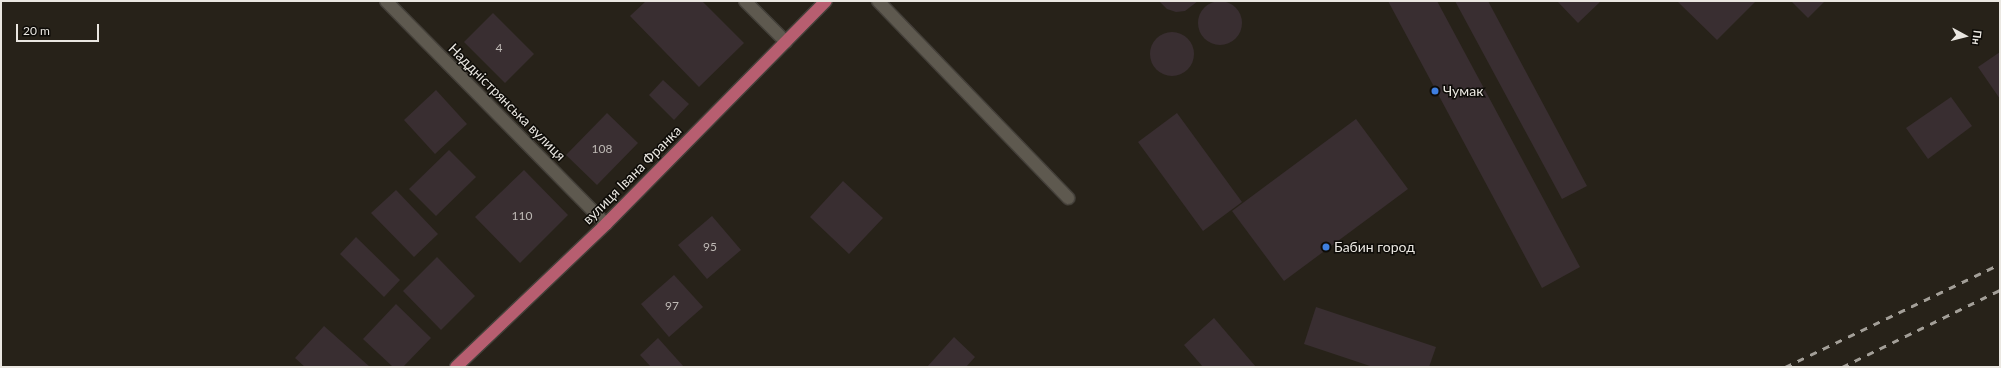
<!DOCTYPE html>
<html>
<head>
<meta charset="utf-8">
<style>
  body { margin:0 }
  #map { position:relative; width:2001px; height:368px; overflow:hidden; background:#272219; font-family:Lato,sans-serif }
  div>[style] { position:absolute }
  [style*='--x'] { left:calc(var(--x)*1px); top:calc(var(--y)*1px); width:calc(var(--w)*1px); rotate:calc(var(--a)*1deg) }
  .building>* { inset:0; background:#392e31 }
  .round { border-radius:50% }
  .roads { filter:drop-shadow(1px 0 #44403a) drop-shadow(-1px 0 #44403a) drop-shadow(0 1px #44403a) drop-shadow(0 -1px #44403a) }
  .minor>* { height:12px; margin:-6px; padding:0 6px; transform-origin:6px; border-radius:6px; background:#5e594f }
  .major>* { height:12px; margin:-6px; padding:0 6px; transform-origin:6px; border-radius:6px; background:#b75e70 }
  .rail>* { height:3px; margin-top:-1.5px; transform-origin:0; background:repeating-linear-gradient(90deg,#a39f98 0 7px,transparent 0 14px) }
  .dots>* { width:11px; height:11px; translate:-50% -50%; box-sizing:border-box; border:2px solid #0e0c08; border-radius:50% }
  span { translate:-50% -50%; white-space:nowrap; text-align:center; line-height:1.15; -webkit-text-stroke:3px #0e0c08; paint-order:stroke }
  .number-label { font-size:12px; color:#beb9b5 }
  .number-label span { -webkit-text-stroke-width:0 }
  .poi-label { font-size:14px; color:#eae7e1 }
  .left { translate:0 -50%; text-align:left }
  .street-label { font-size:14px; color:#eae7e1 }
  .frame { position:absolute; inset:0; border:2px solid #eae7e1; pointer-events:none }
  .north { position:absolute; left:1945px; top:16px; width:40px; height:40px; -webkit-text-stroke:3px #0e0c08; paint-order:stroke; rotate:97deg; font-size:11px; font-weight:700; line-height:16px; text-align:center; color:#eae7e1 }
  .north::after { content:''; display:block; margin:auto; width:14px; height:18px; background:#eae7e1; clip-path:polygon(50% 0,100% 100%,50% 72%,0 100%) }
  .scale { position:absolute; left:16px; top:24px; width:83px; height:18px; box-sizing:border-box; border:2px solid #eae7e1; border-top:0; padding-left:5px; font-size:12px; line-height:14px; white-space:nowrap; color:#eae7e1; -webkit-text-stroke:3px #0e0c08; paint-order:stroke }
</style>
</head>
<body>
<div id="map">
  <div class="building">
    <i class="round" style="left:1198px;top:1px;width:44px;height:44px"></i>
    <i style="clip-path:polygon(646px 1px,702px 1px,744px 43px,699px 87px,630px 16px)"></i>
    <i style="clip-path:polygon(1159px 1px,1198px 1px,1185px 11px,1176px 12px,1167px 9px)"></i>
    <i style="clip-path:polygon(1388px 1px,1437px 1px,1580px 267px,1542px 288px)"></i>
    <i style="clip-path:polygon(1455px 1px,1488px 1px,1587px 186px,1562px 199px)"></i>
    <i style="clip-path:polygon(1557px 1px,1601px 1px,1578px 23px)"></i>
    <i style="clip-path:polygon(1677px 1px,1756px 1px,1717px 40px)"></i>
    <i style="clip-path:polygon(1791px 1px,1825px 1px,1808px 18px)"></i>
    <i style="clip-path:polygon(493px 13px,534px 54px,505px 83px,464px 42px)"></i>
    <i class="round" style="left:1150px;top:32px;width:44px;height:44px"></i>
    <i style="clip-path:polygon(2000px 52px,2000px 99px,1978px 67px)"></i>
    <i style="clip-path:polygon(663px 80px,689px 104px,674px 120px,649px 95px)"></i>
    <i style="clip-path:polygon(436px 90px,467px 124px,435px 154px,404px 120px)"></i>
    <i style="clip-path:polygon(1951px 97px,1972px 126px,1928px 159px,1906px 128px)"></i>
    <i style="clip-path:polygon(607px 113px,638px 143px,597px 185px,566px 155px)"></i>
    <i style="clip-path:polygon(1177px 113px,1242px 202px,1203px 231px,1138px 142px)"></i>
    <i style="clip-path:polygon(1356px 119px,1408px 189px,1284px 281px,1232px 211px)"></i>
    <i style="clip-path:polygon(449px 150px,476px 177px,436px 216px,409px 189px)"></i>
    <i style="clip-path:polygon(524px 170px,568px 215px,520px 263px,475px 217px)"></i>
    <i style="clip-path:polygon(843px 181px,883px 218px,849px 254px,810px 217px)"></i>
    <i style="clip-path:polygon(396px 190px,438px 234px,414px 257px,371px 213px)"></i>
    <i style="clip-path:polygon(712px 216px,741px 250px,707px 279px,678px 245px)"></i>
    <i style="clip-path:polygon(356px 237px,400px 280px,384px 297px,340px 254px)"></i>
    <i style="clip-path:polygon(437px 257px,475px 296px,441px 330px,403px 291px)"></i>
    <i style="clip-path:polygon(674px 275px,703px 307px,669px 337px,641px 304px)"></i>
    <i style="clip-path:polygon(396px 304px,431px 338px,403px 367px,393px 367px,363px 339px)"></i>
    <i style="clip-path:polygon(1316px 307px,1436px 347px,1429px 367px,1373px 367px,1304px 344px)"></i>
    <i style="clip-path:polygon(1214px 318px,1256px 367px,1203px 367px,1184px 345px)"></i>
    <i style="clip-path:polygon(324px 326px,370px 367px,305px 367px,295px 358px)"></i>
    <i style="clip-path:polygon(954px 337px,975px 357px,966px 367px,927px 367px)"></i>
    <i style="clip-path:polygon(658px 338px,684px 367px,651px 367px,640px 355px)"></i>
  </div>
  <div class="roads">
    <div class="minor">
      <i style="--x:386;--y:1;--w:313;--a:45.4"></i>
      <i style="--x:745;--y:1;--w:58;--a:45"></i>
      <i style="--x:878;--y:1;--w:274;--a:46"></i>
    </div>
    <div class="major">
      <i style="--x:456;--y:367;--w:207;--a:-43.6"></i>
      <i style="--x:606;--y:224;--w:313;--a:-45.4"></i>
    </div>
  </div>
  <div class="rail">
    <i style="--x:1785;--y:367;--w:238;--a:-25.6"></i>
    <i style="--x:1842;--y:367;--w:176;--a:-26"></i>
  </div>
  <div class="dots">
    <i style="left:1435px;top:91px;background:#3f7fe0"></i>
    <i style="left:1326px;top:247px;background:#3f7fe0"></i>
  </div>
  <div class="number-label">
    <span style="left:499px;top:48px">4</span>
    <span style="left:602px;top:149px">108</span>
    <span style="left:522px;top:216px">110</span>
    <span style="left:710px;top:247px">95</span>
    <span style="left:672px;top:306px">97</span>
  </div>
  <div class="poi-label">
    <span class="left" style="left:1443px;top:91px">Чумак</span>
    <span class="left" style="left:1334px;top:247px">Бабин город</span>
  </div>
  <div class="street-label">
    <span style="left:507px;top:102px;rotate:45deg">Наддністрянська вулиця</span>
    <span style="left:632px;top:175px;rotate:-45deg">вулиця Івана Франка</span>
  </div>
  <div class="frame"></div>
  <div class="north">Пн</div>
  <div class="scale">20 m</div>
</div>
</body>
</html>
